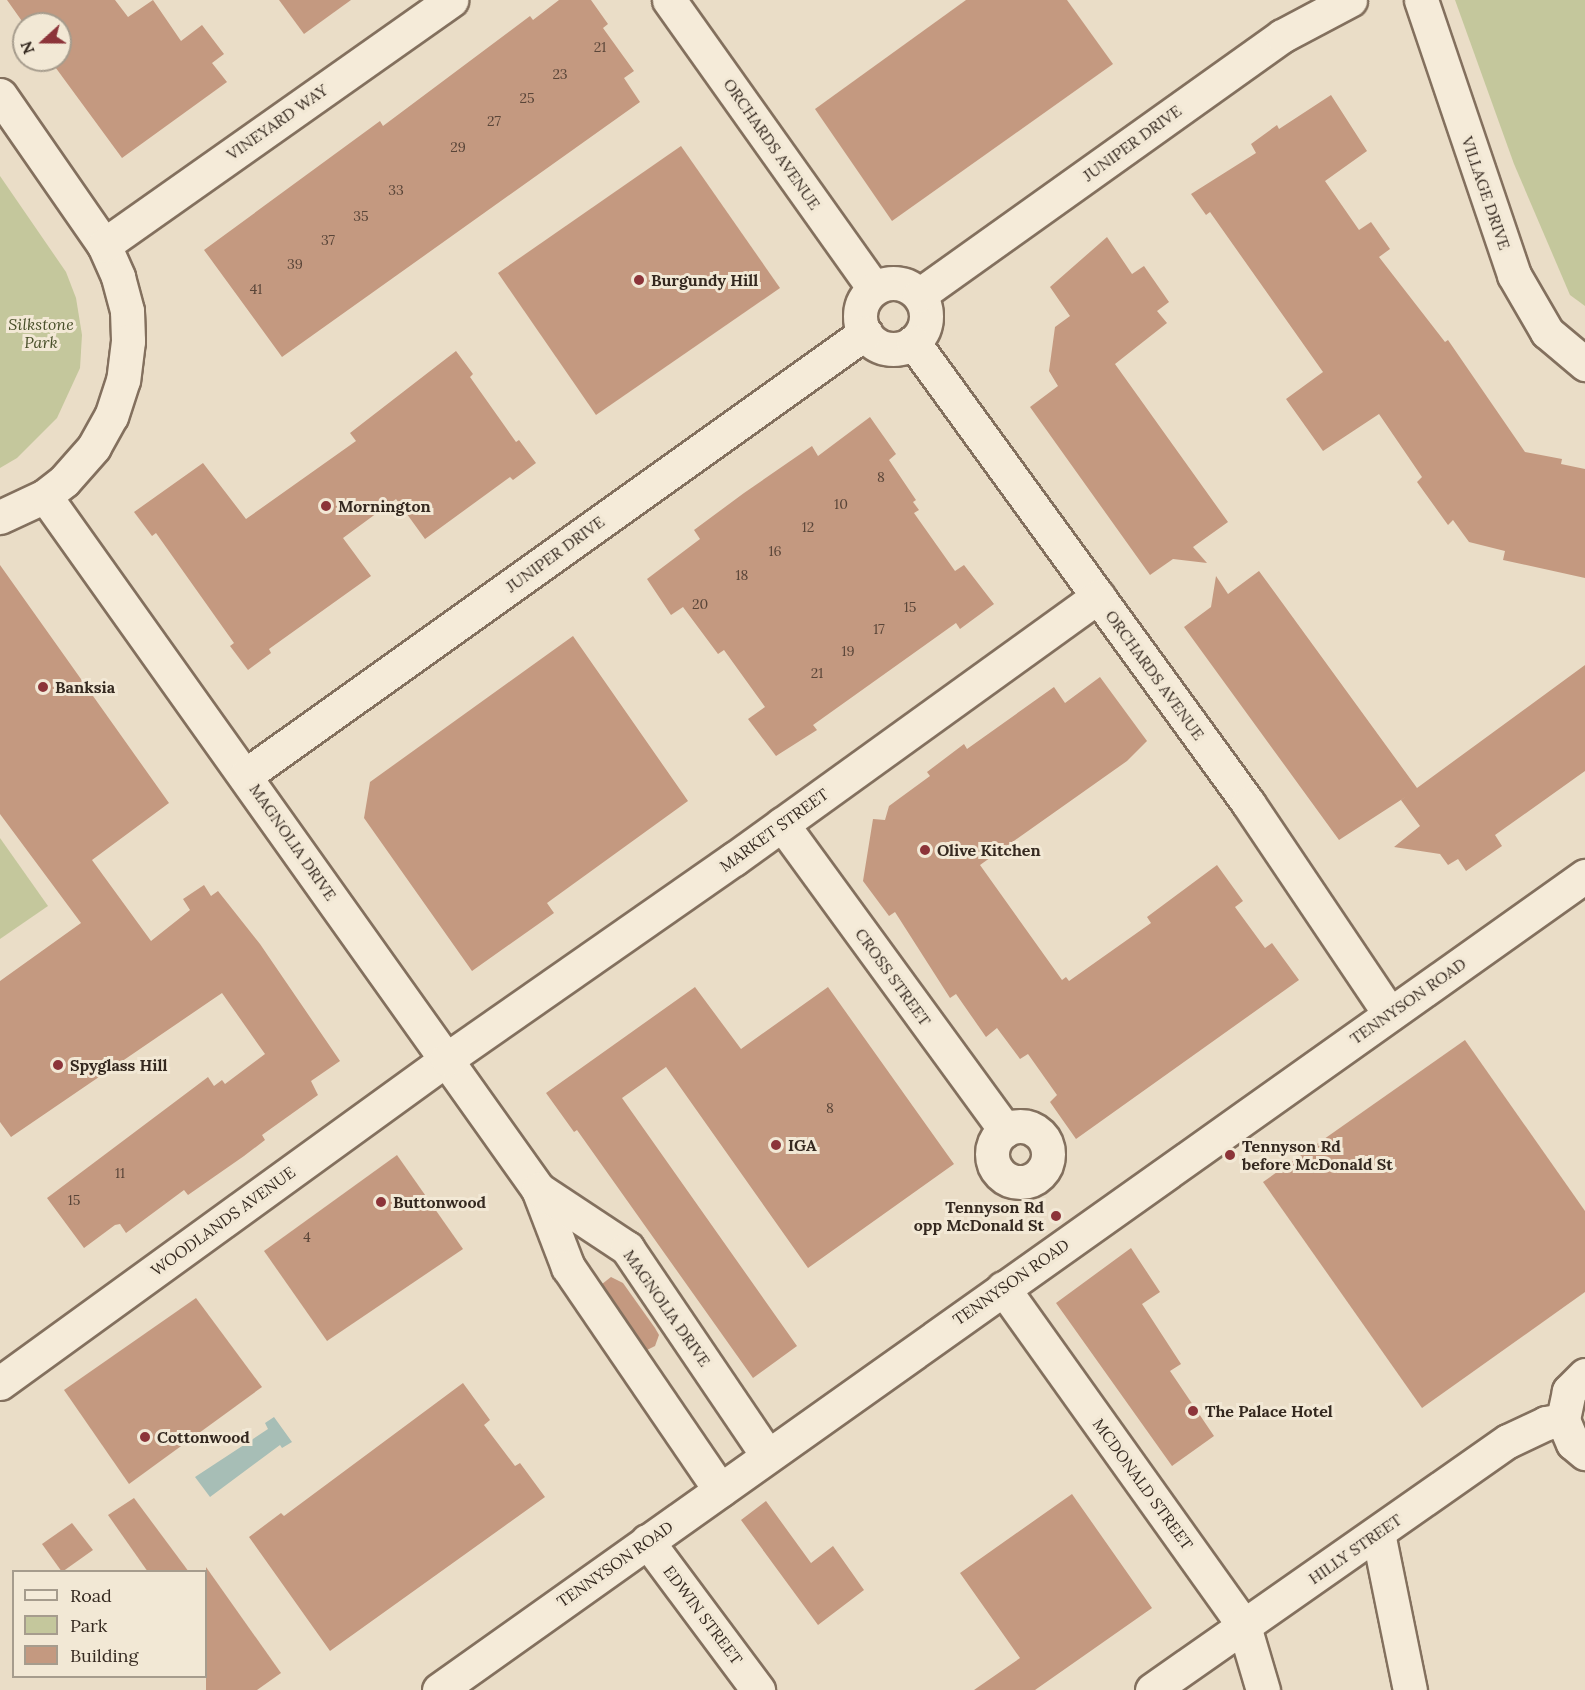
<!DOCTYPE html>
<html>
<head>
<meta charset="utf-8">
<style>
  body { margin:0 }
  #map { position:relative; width:1585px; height:1690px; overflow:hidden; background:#eaddc7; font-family:Lora,serif }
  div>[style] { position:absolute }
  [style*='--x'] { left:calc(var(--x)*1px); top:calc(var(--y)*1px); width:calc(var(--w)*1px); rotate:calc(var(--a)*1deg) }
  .green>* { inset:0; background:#c4c79c }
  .water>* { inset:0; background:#a7beb6 }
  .building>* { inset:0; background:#c49980 }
  .roads { filter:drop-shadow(2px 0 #83705e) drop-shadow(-2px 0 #83705e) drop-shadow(0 2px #83705e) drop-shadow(0 -2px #83705e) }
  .minor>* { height:33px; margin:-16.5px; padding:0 16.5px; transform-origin:16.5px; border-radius:16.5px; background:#f5ebd9 }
  .minor>.ring { margin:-16.5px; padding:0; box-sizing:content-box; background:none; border:33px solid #f5ebd9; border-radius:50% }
  .dots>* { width:16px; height:16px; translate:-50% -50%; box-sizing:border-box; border:3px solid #f2e8d5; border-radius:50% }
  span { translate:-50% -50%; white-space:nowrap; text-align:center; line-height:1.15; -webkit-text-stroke:6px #f2e8d5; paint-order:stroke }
  .number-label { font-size:14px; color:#594538 }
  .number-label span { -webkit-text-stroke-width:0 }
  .street-label { font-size:16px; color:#352920 }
  .poi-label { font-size:16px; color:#352920; font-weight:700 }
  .left { translate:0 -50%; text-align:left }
  .right { translate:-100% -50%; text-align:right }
  .park-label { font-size:16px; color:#484f29; font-style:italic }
  .legend { position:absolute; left:12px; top:1570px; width:195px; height:108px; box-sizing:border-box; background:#f2e8d5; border:2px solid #a69c8d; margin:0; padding:8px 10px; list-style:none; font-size:18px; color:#352920 }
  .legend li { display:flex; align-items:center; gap:12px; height:30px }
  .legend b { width:30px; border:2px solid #a69c8d }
  .north { position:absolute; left:12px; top:12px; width:60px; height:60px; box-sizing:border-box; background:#f2e8d5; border:2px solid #a69c8d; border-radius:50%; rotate:249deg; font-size:16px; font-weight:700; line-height:24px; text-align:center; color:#352920 }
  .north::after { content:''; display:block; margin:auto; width:21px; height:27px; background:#8c3439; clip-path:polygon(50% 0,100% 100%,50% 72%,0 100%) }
</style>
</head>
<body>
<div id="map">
  <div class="green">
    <i style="clip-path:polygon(1455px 0,1585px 0,1585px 306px,1570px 295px,1514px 164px)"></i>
    <i style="clip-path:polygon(0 176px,66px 272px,76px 298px,82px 335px,80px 368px,57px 418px,17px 458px,0 468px)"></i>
    <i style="clip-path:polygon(0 838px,48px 906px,0 939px)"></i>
  </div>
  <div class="water">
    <i style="clip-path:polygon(274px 1417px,292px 1442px,282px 1448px,280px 1445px,210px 1497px,195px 1477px,268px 1429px,265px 1423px)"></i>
  </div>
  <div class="building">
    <i style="clip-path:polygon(7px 0,115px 0,128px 17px,153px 0,181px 41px,202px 25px,224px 54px,212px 63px,227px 82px,122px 158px,50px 60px,60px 60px,60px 24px,24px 24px)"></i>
    <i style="clip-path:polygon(279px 0,351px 0,304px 34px)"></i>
    <i style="clip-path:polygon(559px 0,591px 0,608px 24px,603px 28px,634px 71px,624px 78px,640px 102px,282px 357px,204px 250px,380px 121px,383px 126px,530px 16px,533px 20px)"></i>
    <i style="clip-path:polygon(966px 0,1067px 0,1113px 64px,892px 221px,815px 109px)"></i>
    <i style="clip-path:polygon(1331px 95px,1367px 151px,1325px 181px,1359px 230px,1371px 222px,1390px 249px,1379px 257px,1445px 342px,1448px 340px,1525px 452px,1562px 459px,1561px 464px,1585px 469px,1585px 578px,1503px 560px,1505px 551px,1469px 542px,1453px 520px,1448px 525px,1417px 482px,1422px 477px,1379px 414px,1323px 451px,1286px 399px,1323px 372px,1210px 212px,1206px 215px,1191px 194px,1256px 153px,1251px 144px,1277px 125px,1279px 129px)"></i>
    <i style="clip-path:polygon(681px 146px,780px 288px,596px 415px,498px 273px)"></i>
    <i style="clip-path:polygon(1107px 237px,1132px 274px,1144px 266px,1169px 302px,1157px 311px,1167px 323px,1115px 364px,1228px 522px,1193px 547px,1207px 563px,1173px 559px,1150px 575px,1030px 407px,1058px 386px,1049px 371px,1055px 327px,1070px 316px,1050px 287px)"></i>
    <i style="clip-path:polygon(456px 351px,473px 374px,470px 377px,516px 442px,519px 440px,536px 463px,513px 480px,510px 477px,425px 539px,396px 499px,343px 538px,371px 576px,269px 649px,271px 653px,248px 670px,230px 646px,234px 643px,156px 533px,152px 536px,134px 512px,203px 463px,246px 519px,356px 441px,350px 433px)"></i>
    <i style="clip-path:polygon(870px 417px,896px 454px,889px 460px,916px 500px,913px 502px,919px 510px,914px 513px,955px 571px,964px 565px,994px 604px,960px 629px,956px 623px,813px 725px,817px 730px,776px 756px,748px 719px,765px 707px,724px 650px,718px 654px,683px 607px,671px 615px,647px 579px,700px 539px,694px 530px,744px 493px,812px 446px,818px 456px)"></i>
    <i style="clip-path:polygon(0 565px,169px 803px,92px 860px,151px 941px,190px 910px,183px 899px,204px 885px,211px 896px,218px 891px,260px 944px,340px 1061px,311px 1081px,318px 1095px,262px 1135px,265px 1140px,244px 1156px,188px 1195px,184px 1190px,126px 1233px,120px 1224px,115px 1225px,84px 1248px,47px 1198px,208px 1077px,214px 1086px,222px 1080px,225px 1084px,265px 1054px,222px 993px,11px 1137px,0 1122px,0 981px,81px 923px,0 814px)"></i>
    <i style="clip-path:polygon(1259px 571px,1417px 788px,1585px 665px,1585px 771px,1495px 835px,1502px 846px,1466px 871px,1458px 859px,1448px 865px,1440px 854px,1394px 847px,1420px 826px,1401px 800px,1407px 796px,1339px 840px,1184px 627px,1211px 607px,1216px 576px,1228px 594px)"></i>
    <i style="clip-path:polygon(573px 636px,688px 801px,547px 903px,554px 913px,472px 971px,364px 818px,370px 782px)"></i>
    <i style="clip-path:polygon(1100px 677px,1147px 741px,1127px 761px,980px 865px,1062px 980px,1066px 977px,1069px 981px,1151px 923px,1147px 917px,1217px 865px,1243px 901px,1235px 907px,1265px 948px,1272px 943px,1299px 980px,1076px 1139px,1050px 1102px,1057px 1095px,1028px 1054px,1020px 1059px,997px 1028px,986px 1037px,956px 994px,950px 998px,895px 912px,889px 916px,863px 881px,873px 819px,885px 820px,889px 806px,930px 776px,927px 772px,964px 744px,967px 749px,1054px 687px,1065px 703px)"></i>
    <i style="clip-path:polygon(695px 987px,741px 1049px,828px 987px,954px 1164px,808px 1268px,666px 1067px,622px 1098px,797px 1346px,753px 1378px,577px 1130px,574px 1132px,546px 1093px)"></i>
    <i style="clip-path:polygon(1465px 1040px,1585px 1211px,1585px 1292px,1422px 1408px,1263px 1182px)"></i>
    <i style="clip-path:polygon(397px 1155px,463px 1249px,327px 1341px,264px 1251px)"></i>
    <i style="clip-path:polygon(1131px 1248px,1160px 1292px,1142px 1304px,1181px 1364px,1170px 1371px,1214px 1436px,1172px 1466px,1056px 1303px)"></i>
    <i style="clip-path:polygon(611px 1277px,623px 1283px,655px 1328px,659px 1335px,655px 1346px,647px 1350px,602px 1284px)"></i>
    <i style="clip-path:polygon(196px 1298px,262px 1387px,129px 1484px,64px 1390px)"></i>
    <i style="clip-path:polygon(463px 1383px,490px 1420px,484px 1425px,515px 1466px,520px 1463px,545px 1497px,330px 1651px,249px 1537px,281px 1513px,284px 1516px)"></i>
    <i style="clip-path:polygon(1072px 1494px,1152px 1608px,1035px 1690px,974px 1690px,1020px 1658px,960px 1573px)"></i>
    <i style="clip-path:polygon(134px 1498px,189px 1572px,148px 1572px,108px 1515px)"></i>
    <i style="clip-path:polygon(766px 1501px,811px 1563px,833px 1546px,864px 1590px,818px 1625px,741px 1520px)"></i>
    <i style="clip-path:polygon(72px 1523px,93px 1550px,62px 1572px,42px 1544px)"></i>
    <i style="clip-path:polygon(206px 1567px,281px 1673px,257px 1690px,206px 1690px)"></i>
  </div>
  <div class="roads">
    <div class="minor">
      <i style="--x:669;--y:0;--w:354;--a:54.6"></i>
      <i style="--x:1421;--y:0;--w:290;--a:71.3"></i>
      <i style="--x:1514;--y:275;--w:66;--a:59.9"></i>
      <i style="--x:1547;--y:332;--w:50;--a:40.1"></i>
      <i style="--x:0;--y:95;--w:183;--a:55.3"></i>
      <i style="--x:104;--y:245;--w:35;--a:66"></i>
      <i style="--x:118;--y:277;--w:35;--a:75"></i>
      <i style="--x:127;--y:311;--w:30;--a:88"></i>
      <i style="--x:128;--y:341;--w:39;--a:97"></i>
      <i style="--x:123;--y:380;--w:38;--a:108"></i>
      <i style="--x:111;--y:416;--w:35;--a:119"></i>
      <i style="--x:94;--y:447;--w:45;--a:131.4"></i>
      <i style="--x:64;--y:481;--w:24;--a:142"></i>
      <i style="--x:45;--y:496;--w:50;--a:155"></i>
      <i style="--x:104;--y:245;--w:425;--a:-35.2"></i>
      <i class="ring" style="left:860px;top:283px;width:33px;height:33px"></i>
      <i style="--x:919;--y:295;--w:446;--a:-35.5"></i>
      <i style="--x:1282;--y:36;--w:77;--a:-27.9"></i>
      <i style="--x:913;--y:342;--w:570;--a:53.99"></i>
      <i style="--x:1248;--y:803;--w:254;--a:56.1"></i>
      <i style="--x:45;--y:496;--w:850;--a:54.57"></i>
      <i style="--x:538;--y:1189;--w:84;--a:69"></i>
      <i style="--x:568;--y:1267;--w:270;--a:55.7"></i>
      <i style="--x:246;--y:775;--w:761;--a:-35.53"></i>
      <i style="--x:782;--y:824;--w:379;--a:53.9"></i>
      <i class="ring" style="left:992px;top:1126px;width:23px;height:23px"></i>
      <i style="--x:538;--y:1189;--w:107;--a:33.5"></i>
      <i style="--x:627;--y:1248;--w:250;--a:55.9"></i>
      <i style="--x:1003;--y:1288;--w:415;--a:54.5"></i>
      <i style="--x:1244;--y:1626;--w:67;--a:73.5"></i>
      <i style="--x:1585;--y:1375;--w:23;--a:135"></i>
      <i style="--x:1569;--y:1391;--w:30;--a:102"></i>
      <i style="--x:1563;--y:1420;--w:25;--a:67"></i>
      <i style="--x:1573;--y:1443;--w:16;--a:40"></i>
      <i style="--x:0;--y:1383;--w:552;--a:-35.94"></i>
      <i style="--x:447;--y:1059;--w:350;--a:-34.9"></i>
      <i style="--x:734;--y:859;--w:449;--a:-35.8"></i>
      <i style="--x:1378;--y:1533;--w:160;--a:78.5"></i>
      <i style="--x:647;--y:1541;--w:186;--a:53.3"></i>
      <i style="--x:439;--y:1690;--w:1406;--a:-35.39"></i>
      <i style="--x:1152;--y:1690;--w:434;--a:-35"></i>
      <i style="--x:1508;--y:1441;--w:42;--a:-25.3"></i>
      <i style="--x:1546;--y:1423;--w:17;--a:-10"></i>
    </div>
  </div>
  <div class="dots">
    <i style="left:639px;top:280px;background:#8c3439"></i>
    <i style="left:326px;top:506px;background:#8c3439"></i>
    <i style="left:43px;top:687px;background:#8c3439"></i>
    <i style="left:925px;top:850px;background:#8c3439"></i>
    <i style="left:58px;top:1065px;background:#8c3439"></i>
    <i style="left:776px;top:1145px;background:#8c3439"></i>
    <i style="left:1230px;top:1155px;background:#8c3439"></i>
    <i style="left:381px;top:1202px;background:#8c3439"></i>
    <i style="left:1056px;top:1216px;background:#8c3439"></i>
    <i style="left:1193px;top:1411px;background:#8c3439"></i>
    <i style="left:145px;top:1437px;background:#8c3439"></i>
  </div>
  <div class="number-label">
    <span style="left:600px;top:47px">21</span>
    <span style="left:560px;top:74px">23</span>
    <span style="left:527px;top:98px">25</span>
    <span style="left:494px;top:121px">27</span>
    <span style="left:458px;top:147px">29</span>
    <span style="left:396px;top:190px">33</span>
    <span style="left:361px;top:216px">35</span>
    <span style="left:328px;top:240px">37</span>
    <span style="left:295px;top:264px">39</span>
    <span style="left:256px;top:289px">41</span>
    <span style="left:881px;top:477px">8</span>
    <span style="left:841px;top:504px">10</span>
    <span style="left:808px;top:527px">12</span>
    <span style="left:775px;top:551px">16</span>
    <span style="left:742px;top:575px">18</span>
    <span style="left:700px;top:604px">20</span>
    <span style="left:910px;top:607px">15</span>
    <span style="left:879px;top:629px">17</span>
    <span style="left:848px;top:651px">19</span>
    <span style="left:817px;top:673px">21</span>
    <span style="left:830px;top:1108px">8</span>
    <span style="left:120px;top:1173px">11</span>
    <span style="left:74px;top:1200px">15</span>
    <span style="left:307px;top:1237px">4</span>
  </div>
  <div class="street-label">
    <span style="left:277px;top:122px;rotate:-35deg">VINEYARD WAY</span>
    <span style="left:1132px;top:143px;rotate:-36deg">JUNIPER DRIVE</span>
    <span style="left:772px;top:144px;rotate:55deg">ORCHARDS AVENUE</span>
    <span style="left:1486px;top:193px;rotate:71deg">VILLAGE DRIVE</span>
    <span style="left:555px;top:554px;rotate:-36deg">JUNIPER DRIVE</span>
    <span style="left:1155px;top:675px;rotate:54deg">ORCHARDS AVENUE</span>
    <span style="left:774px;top:830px;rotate:-36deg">MARKET STREET</span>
    <span style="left:293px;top:842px;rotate:55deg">MAGNOLIA DRIVE</span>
    <span style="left:893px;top:977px;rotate:54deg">CROSS STREET</span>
    <span style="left:1408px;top:1001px;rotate:-35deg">TENNYSON ROAD</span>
    <span style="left:223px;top:1221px;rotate:-36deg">WOODLANDS AVENUE</span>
    <span style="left:1011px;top:1282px;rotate:-35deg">TENNYSON ROAD</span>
    <span style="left:667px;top:1308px;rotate:55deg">MAGNOLIA DRIVE</span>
    <span style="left:1143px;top:1484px;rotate:54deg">MCDONALD STREET</span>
    <span style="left:1355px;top:1549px;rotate:-35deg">HILLY STREET</span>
    <span style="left:615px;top:1564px;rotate:-35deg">TENNYSON ROAD</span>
    <span style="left:703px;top:1615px;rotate:53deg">EDWIN STREET</span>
  </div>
  <div class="poi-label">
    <span class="left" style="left:651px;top:280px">Burgundy Hill</span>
    <span class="left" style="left:338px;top:506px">Mornington</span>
    <span class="left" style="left:55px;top:687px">Banksia</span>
    <span class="left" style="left:937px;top:850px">Olive Kitchen</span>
    <span class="left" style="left:70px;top:1065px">Spyglass Hill</span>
    <span class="left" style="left:788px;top:1145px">IGA</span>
    <span class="left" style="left:1242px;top:1155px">Tennyson Rd<br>before McDonald St</span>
    <span class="left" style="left:393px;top:1202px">Buttonwood</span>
    <span class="right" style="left:1044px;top:1216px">Tennyson Rd<br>opp McDonald St</span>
    <span class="left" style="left:1205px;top:1411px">The Palace Hotel</span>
    <span class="left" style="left:157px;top:1437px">Cottonwood</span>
  </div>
  <div class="park-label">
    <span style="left:41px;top:333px">Silkstone<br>Park</span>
  </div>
  <ul class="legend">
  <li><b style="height:8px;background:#f5ebd9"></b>Road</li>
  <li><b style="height:16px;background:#c4c79c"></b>Park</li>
  <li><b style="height:16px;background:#c49980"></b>Building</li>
  </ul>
  <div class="north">N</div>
</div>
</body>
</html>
